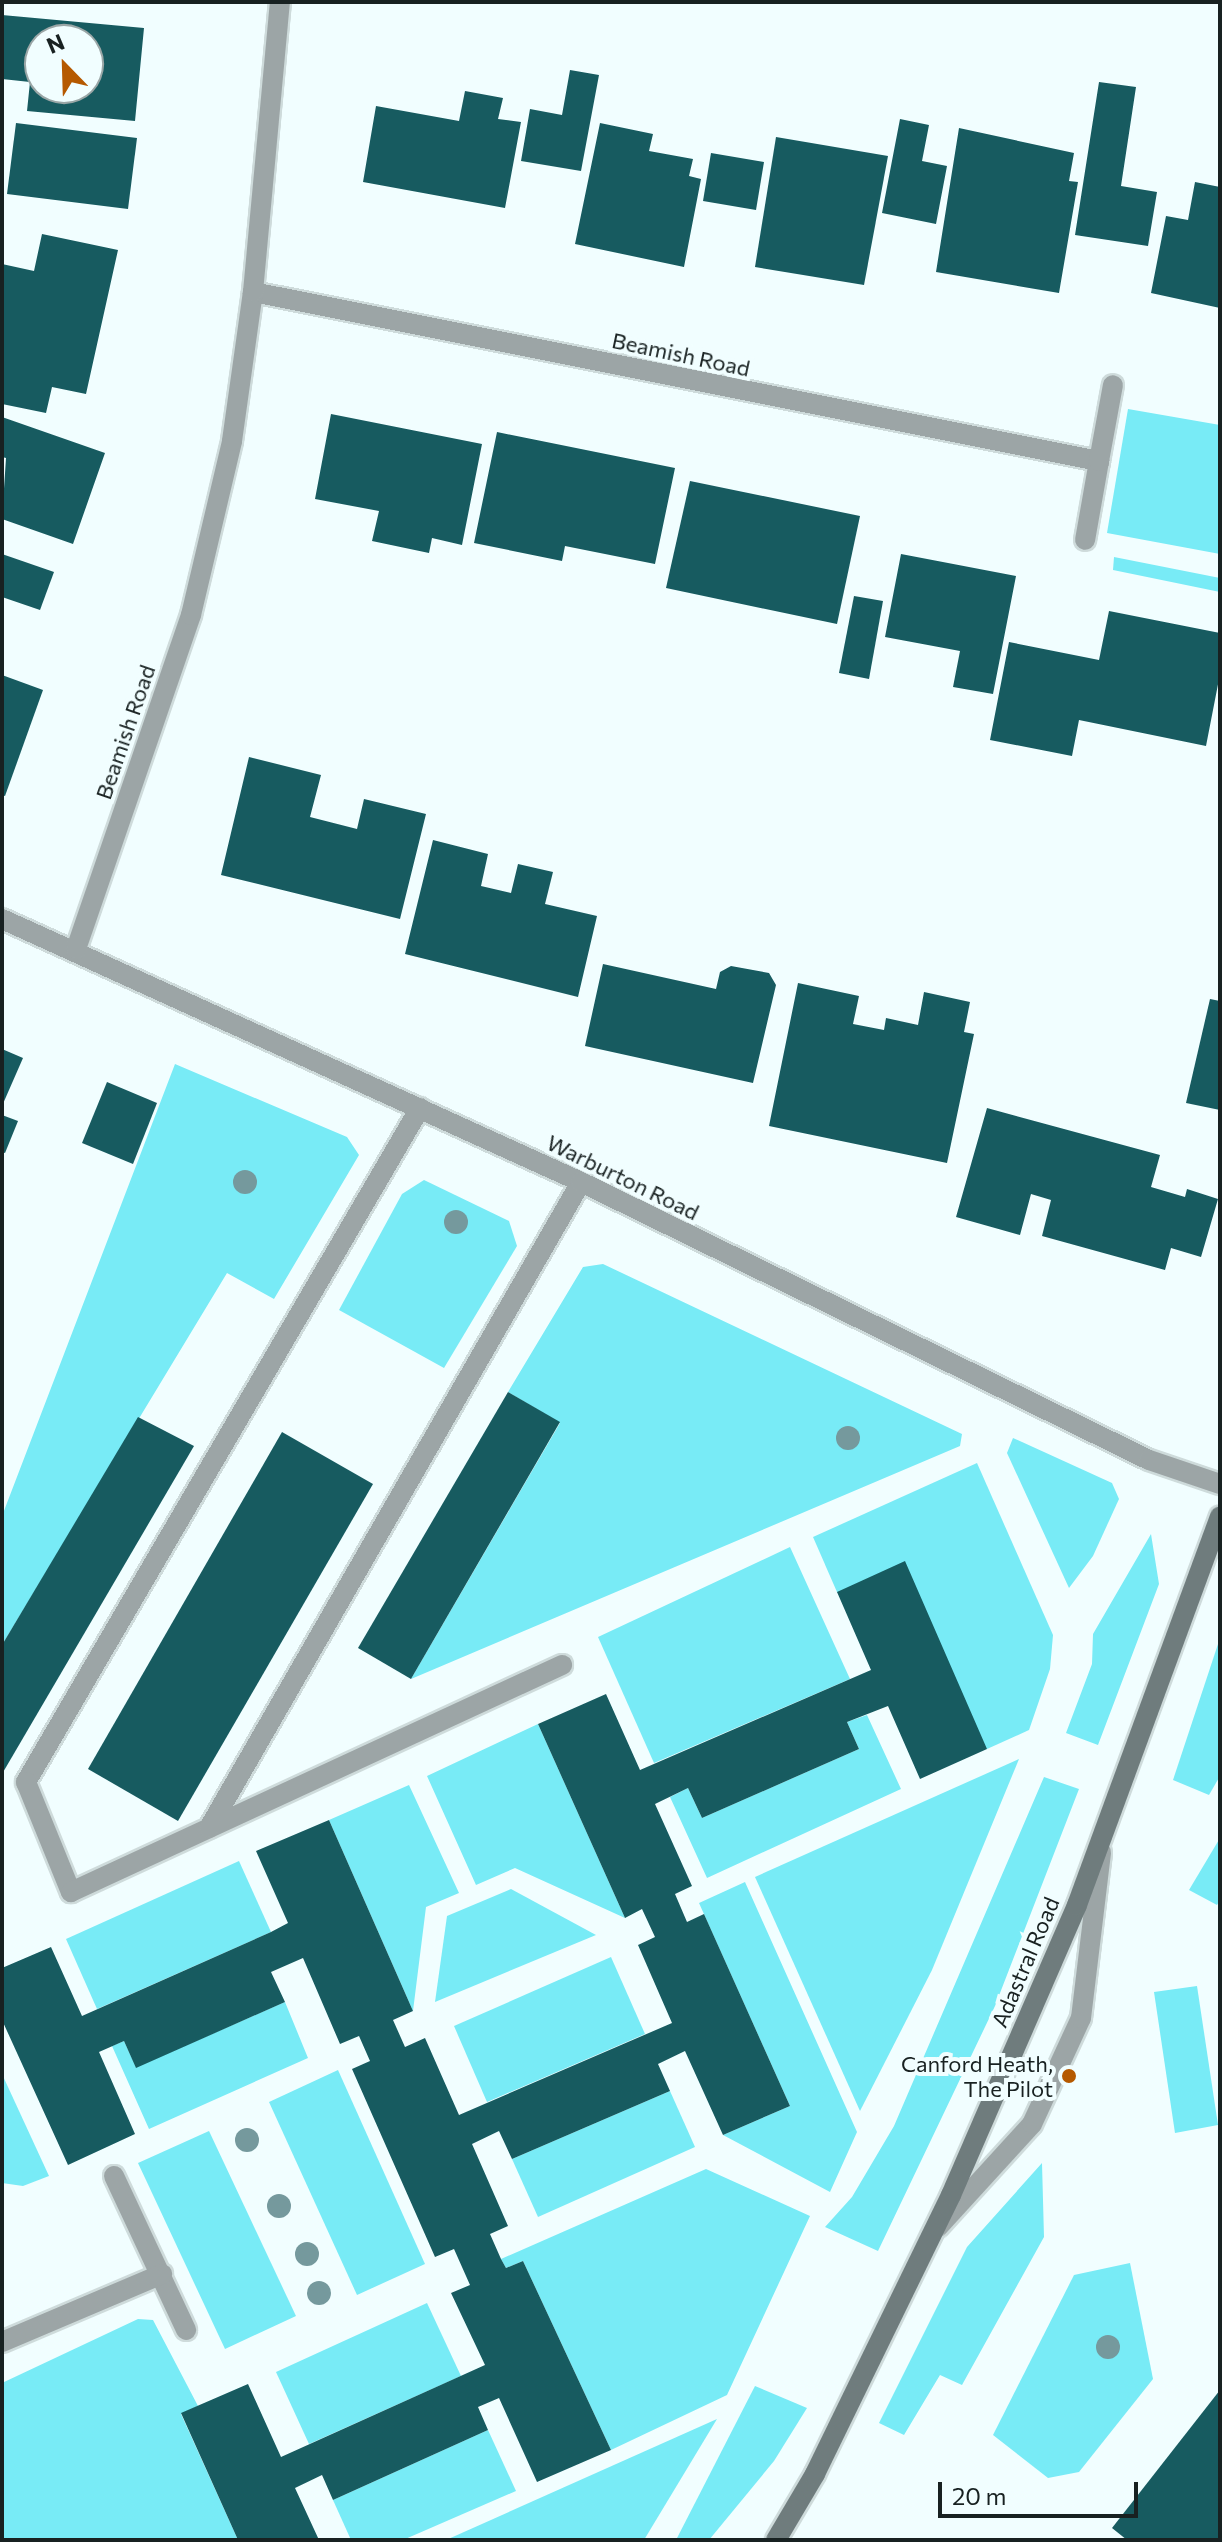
<!DOCTYPE html>
<html>
<head>
<meta charset="utf-8">
<style>
  body { margin:0 }
  #map { position:relative; width:1222px; height:2542px; overflow:hidden; background:#f1feff; font-family:Commissioner,sans-serif }
  div>[style] { position:absolute }
  [style*='--x'] { left:calc(var(--x)*1px); top:calc(var(--y)*1px); width:calc(var(--w)*1px); rotate:calc(var(--a)*1deg) }
  .green>* { inset:0; background:#78ebf6 }
  .building>* { inset:0; background:#175b60 }
  .roads { filter:drop-shadow(2px 0 #cedbdb) drop-shadow(-2px 0 #cedbdb) drop-shadow(0 2px #cedbdb) drop-shadow(0 -2px #cedbdb) }
  .lane>* { height:20px; margin:-10px; padding:0 10px; transform-origin:10px; border-radius:10px; background:#9ca5a6 }
  .street>* { height:20px; margin:-10px; padding:0 10px; transform-origin:10px; border-radius:10px; background:#9ca5a6 }
  .secondary>* { height:20px; margin:-10px; padding:0 10px; transform-origin:10px; border-radius:10px; background:#6f7c7d }
  .trees>* { width:24px; height:24px; margin:-12px; border-radius:50%; background:#75999d }
  .dots>* { width:22px; height:22px; translate:-50% -50%; box-sizing:border-box; border:4px solid #f1feff; border-radius:50% }
  span { translate:-50% -50%; white-space:nowrap; text-align:center; line-height:1.15; -webkit-text-stroke:8px #f1feff; paint-order:stroke }
  .street-label { font-size:22px; color:#182121 }
  .poi-label { font-size:22px; color:#182121 }
  .right { translate:-100% -50%; text-align:right }
  .frame { position:absolute; inset:0; border:4px solid #182121; pointer-events:none }
  .north { position:absolute; left:24px; top:24px; width:80px; height:80px; box-sizing:border-box; background:#f1feff; border:2px solid #9aa6a6; border-radius:50%; rotate:337deg; font-size:22px; font-weight:700; line-height:32px; text-align:center; color:#182121 }
  .north::after { content:''; display:block; margin:auto; width:28px; height:36px; background:#b55900; clip-path:polygon(50% 0,100% 100%,50% 72%,0 100%) }
  .scale { position:absolute; left:938px; top:2482px; width:200px; height:36px; box-sizing:border-box; border:4px solid #182121; border-top:0; padding-left:10px; font-size:24px; line-height:28px; white-space:nowrap; color:#182121; -webkit-text-stroke:6px #f1feff; paint-order:stroke }
</style>
</head>
<body>
<div id="map">
  <div class="green">
    <i style="clip-path:polygon(1128px 409px,1220px 425px,1220px 554px,1107px 533px)"></i>
    <i style="clip-path:polygon(1114px 557px,1220px 578px,1220px 592px,1113px 570px)"></i>
    <i style="clip-path:polygon(175px 1064px,347px 1137px,359px 1155px,274px 1299px,227px 1273px,2px 1645px,2px 1516px)"></i>
    <i style="clip-path:polygon(424px 1180px,509px 1221px,517px 1246px,444px 1368px,339px 1310px,402px 1194px)"></i>
    <i style="clip-path:polygon(603px 1264px,962px 1434px,960px 1446px,411px 1679px,560px 1423px,508px 1392px,583px 1267px)"></i>
    <i style="clip-path:polygon(1013px 1438px,1112px 1483px,1119px 1499px,1093px 1556px,1069px 1588px,1007px 1453px)"></i>
    <i style="clip-path:polygon(977px 1463px,1053px 1635px,1050px 1669px,1029px 1730px,987px 1749px,837px 1592px,813px 1537px)"></i>
    <i style="clip-path:polygon(1151px 1534px,1159px 1584px,1098px 1745px,1066px 1733px,1092px 1664px,1093px 1634px)"></i>
    <i style="clip-path:polygon(790px 1547px,850px 1679px,654px 1763px,598px 1637px)"></i>
    <i style="clip-path:polygon(1220px 1638px,1220px 1776px,1209px 1795px,1173px 1780px)"></i>
    <i style="clip-path:polygon(867px 1715px,901px 1789px,707px 1878px,670px 1797px,688px 1788px,702px 1818px,859px 1749px,847px 1722px)"></i>
    <i style="clip-path:polygon(538px 1724px,625px 1918px,515px 1868px,476px 1885px,427px 1776px)"></i>
    <i style="clip-path:polygon(1019px 1759px,932px 1970px,860px 2111px,755px 1877px)"></i>
    <i style="clip-path:polygon(1044px 1777px,1079px 1789px,995px 2006px,878px 2251px,825px 2227px,852px 2197px,894px 2126px)"></i>
    <i style="clip-path:polygon(409px 1785px,459px 1893px,426px 1907px,413px 2011px,329px 1820px)"></i>
    <i style="clip-path:polygon(1220px 1838px,1220px 1900px,1217px 1905px,1189px 1890px)"></i>
    <i style="clip-path:polygon(239px 1861px,271px 1932px,97px 2009px,66px 1939px)"></i>
    <i style="clip-path:polygon(745px 1882px,857px 2132px,830px 2192px,723px 2135px,790px 2106px,699px 1903px)"></i>
    <i style="clip-path:polygon(511px 1889px,596px 1935px,435px 2002px,447px 1916px)"></i>
    <i style="clip-path:polygon(611px 1957px,645px 2034px,487px 2102px,454px 2026px)"></i>
    <i style="clip-path:polygon(1197px 1986px,1218px 2125px,1175px 2133px,1154px 1992px)"></i>
    <i style="clip-path:polygon(285px 2002px,308px 2058px,149px 2129px,112px 2046px,124px 2041px,136px 2067px)"></i>
    <i style="clip-path:polygon(338px 2070px,425px 2264px,357px 2295px,269px 2102px)"></i>
    <i style="clip-path:polygon(2px 2074px,49px 2176px,23px 2186px,2px 2183px)"></i>
    <i style="clip-path:polygon(670px 2091px,695px 2147px,538px 2217px,512px 2159px)"></i>
    <i style="clip-path:polygon(209px 2131px,296px 2316px,225px 2349px,138px 2163px)"></i>
    <i style="clip-path:polygon(1042px 2163px,1044px 2237px,962px 2385px,940px 2375px,904px 2435px,879px 2423px,967px 2247px)"></i>
    <i style="clip-path:polygon(706px 2169px,810px 2216px,727px 2395px,611px 2450px,523px 2261px,506px 2268px,501px 2259px)"></i>
    <i style="clip-path:polygon(1130px 2263px,1153px 2379px,1079px 2472px,1048px 2478px,993px 2435px,1074px 2275px)"></i>
    <i style="clip-path:polygon(427px 2303px,461px 2376px,309px 2444px,276px 2372px)"></i>
    <i style="clip-path:polygon(138px 2319px,153px 2320px,198px 2406px,181px 2414px,238px 2540px,2px 2540px,2px 2383px)"></i>
    <i style="clip-path:polygon(755px 2386px,807px 2408px,774px 2461px,709px 2540px,676px 2540px)"></i>
    <i style="clip-path:polygon(717px 2419px,644px 2540px,446px 2540px)"></i>
    <i style="clip-path:polygon(488px 2430px,516px 2491px,403px 2540px,351px 2540px,333px 2500px)"></i>
  </div>
  <div class="building">
    <i style="clip-path:polygon(evenodd,2px 15px,144px 28px,135px 121px,27px 111px,30px 82px,2px 79px,2px 15px,40px 40px,88px 40px,88px 88px,40px 88px,40px 40px)"></i>
    <i style="clip-path:polygon(570px 70px,599px 75px,581px 171px,521px 161px,530px 109px,562px 115px)"></i>
    <i style="clip-path:polygon(1099px 82px,1136px 87px,1121px 186px,1157px 192px,1148px 246px,1075px 235px)"></i>
    <i style="clip-path:polygon(465px 91px,503px 98px,498px 119px,521px 122px,505px 208px,363px 182px,376px 106px,459px 121px)"></i>
    <i style="clip-path:polygon(900px 119px,929px 125px,922px 161px,947px 166px,936px 224px,882px 213px)"></i>
    <i style="clip-path:polygon(16px 123px,137px 138px,128px 209px,7px 194px)"></i>
    <i style="clip-path:polygon(600px 123px,653px 134px,649px 151px,693px 159px,689px 176px,701px 179px,684px 267px,575px 244px)"></i>
    <i style="clip-path:polygon(959px 128px,1074px 153px,1069px 181px,1078px 182px,1059px 293px,936px 272px)"></i>
    <i style="clip-path:polygon(776px 137px,888px 156px,864px 285px,755px 267px)"></i>
    <i style="clip-path:polygon(711px 153px,764px 162px,756px 210px,703px 201px)"></i>
    <i style="clip-path:polygon(1195px 182px,1220px 187px,1220px 308px,1151px 293px,1166px 216px,1188px 220px)"></i>
    <i style="clip-path:polygon(42px 234px,118px 250px,86px 394px,52px 387px,46px 413px,2px 404px,2px 264px,34px 271px)"></i>
    <i style="clip-path:polygon(331px 414px,482px 444px,462px 545px,432px 538px,429px 553px,372px 541px,379px 511px,315px 499px)"></i>
    <i style="clip-path:polygon(2px 417px,105px 453px,73px 544px,2px 519px,6px 458px,2px 457px)"></i>
    <i style="clip-path:polygon(497px 432px,675px 468px,655px 564px,565px 546px,562px 561px,474px 543px)"></i>
    <i style="clip-path:polygon(690px 481px,860px 516px,837px 624px,666px 588px)"></i>
    <i style="clip-path:polygon(2px 554px,54px 572px,40px 610px,2px 597px)"></i>
    <i style="clip-path:polygon(901px 554px,1016px 576px,993px 694px,953px 687px,960px 651px,885px 637px)"></i>
    <i style="clip-path:polygon(854px 596px,883px 601px,869px 679px,839px 673px)"></i>
    <i style="clip-path:polygon(1109px 611px,1220px 633px,1220px 674px,1206px 746px,1079px 720px,1072px 756px,990px 740px,1009px 642px,1099px 660px)"></i>
    <i style="clip-path:polygon(2px 675px,43px 690px,5px 796px,2px 795px)"></i>
    <i style="clip-path:polygon(249px 757px,321px 775px,310px 817px,357px 829px,364px 799px,426px 814px,400px 919px,221px 875px)"></i>
    <i style="clip-path:polygon(433px 840px,488px 854px,481px 886px,511px 893px,518px 864px,553px 872px,545px 904px,597px 916px,578px 997px,405px 954px)"></i>
    <i style="clip-path:polygon(603px 964px,716px 989px,720px 972px,731px 966px,769px 973px,776px 985px,753px 1083px,585px 1046px)"></i>
    <i style="clip-path:polygon(798px 983px,859px 996px,853px 1024px,884px 1030px,886px 1018px,918px 1025px,924px 992px,970px 1002px,964px 1032px,974px 1034px,947px 1163px,769px 1126px)"></i>
    <i style="clip-path:polygon(1210px 999px,1220px 1001px,1220px 1110px,1186px 1103px)"></i>
    <i style="clip-path:polygon(2px 1049px,23px 1058px,2px 1106px)"></i>
    <i style="clip-path:polygon(107px 1082px,157px 1103px,133px 1164px,82px 1143px)"></i>
    <i style="clip-path:polygon(987px 1108px,1160px 1155px,1151px 1187px,1185px 1197px,1187px 1189px,1218px 1199px,1201px 1257px,1171px 1248px,1165px 1270px,1042px 1236px,1051px 1200px,1031px 1194px,1020px 1235px,956px 1217px)"></i>
    <i style="clip-path:polygon(2px 1115px,18px 1121px,5px 1153px,2px 1152px)"></i>
    <i style="clip-path:polygon(508px 1392px,560px 1422px,411px 1679px,358px 1648px)"></i>
    <i style="clip-path:polygon(138px 1417px,194px 1446px,2px 1774px,2px 1645px)"></i>
    <i style="clip-path:polygon(282px 1432px,373px 1484px,178px 1821px,88px 1769px)"></i>
    <i style="clip-path:polygon(905px 1561px,987px 1749px,920px 1779px,888px 1706px,847px 1722px,859px 1749px,702px 1818px,688px 1788px,655px 1804px,692px 1886px,675px 1894px,687px 1922px,704px 1914px,790px 2106px,723px 2135px,685px 2051px,658px 2064px,670px 2091px,512px 2159px,499px 2131px,472px 2144px,508px 2226px,490px 2234px,501px 2259px,506px 2268px,523px 2261px,611px 2450px,537px 2482px,499px 2398px,478px 2407px,488px 2430px,333px 2500px,322px 2475px,295px 2488px,319px 2540px,238px 2540px,181px 2413px,248px 2384px,281px 2457px,485px 2365px,451px 2293px,470px 2285px,454px 2249px,435px 2257px,352px 2069px,370px 2061px,359px 2036px,340px 2044px,303px 1958px,271px 1972px,285px 2002px,136px 2068px,124px 2041px,99px 2052px,135px 2134px,68px 2165px,2px 2020px,2px 1968px,51px 1947px,82px 2016px,271px 1932px,288px 1923px,256px 1851px,329px 1820px,413px 2011px,393px 2020px,405px 2047px,425px 2038px,459px 2115px,672px 2023px,638px 1945px,655px 1937px,642px 1909px,625px 1918px,538px 1724px,606px 1694px,640px 1770px,871px 1670px,837px 1592px)"></i>
    <i style="clip-path:polygon(1220px 2390px,1220px 2540px,1127px 2540px,1112px 2528px)"></i>
  </div>
  <div class="roads">
    <div class="lane">
      <i style="--x:420;--y:1108;--w:781;--a:120.31"></i>
      <i style="--x:26;--y:1782;--w:119;--a:67.8"></i>
      <i style="--x:71;--y:1892;--w:541;--a:-24.81"></i>
      <i style="--x:209;--y:1828;--w:745;--a:-60.06"></i>
      <i style="--x:114;--y:2176;--w:170;--a:64.9"></i>
      <i style="--x:938;--y:2227;--w:139;--a:-47.6"></i>
      <i style="--x:1032;--y:2124;--w:117;--a:-65.2"></i>
      <i style="--x:1081;--y:2018;--w:167;--a:-83.1"></i>
      <i style="--x:2;--y:2342;--w:174;--a:-23"></i>
    </div>
    <div class="street">
      <i style="--x:253;--y:292;--w:863;--a:11.3"></i>
      <i style="--x:1099;--y:461;--w:80;--a:100"></i>
      <i style="--x:1099;--y:461;--w:77;--a:-79.6"></i>
      <i style="--x:2;--y:919;--w:636;--a:24.43"></i>
      <i style="--x:581;--y:1182;--w:632;--a:26.08"></i>
      <i style="--x:1149;--y:1460;--w:75;--a:18.7"></i>
      <i style="--x:76;--y:949;--w:353;--a:-71"></i>
      <i style="--x:191;--y:615;--w:179;--a:-76.7"></i>
      <i style="--x:232;--y:441;--w:150;--a:-82"></i>
      <i style="--x:253;--y:292;--w:291;--a:-84.7"></i>
    </div>
    <div class="secondary">
      <i style="--x:776;--y:2540;--w:77;--a:-59.4"></i>
      <i style="--x:815;--y:2474;--w:310;--a:-64"></i>
      <i style="--x:951;--y:2195;--w:316;--a:-66.5"></i>
      <i style="--x:1077;--y:1905;--w:414;--a:-69.8"></i>
    </div>
  </div>
  <div class="trees">
    <i style="left:245px;top:1182px"></i>
    <i style="left:456px;top:1222px"></i>
    <i style="left:848px;top:1438px"></i>
    <i style="left:247px;top:2140px"></i>
    <i style="left:279px;top:2206px"></i>
    <i style="left:307px;top:2254px"></i>
    <i style="left:319px;top:2293px"></i>
    <i style="left:1108px;top:2347px"></i>
  </div>
  <div class="dots">
    <i style="left:1069px;top:2076px;background:#b55900"></i>
  </div>
  <div class="street-label">
    <span style="left:681px;top:354px;rotate:12deg">Beamish Road</span>
    <span style="left:125px;top:732px;rotate:-71deg">Beamish Road</span>
    <span style="left:623px;top:1177px;rotate:26deg">Warburton Road</span>
    <span style="left:1025px;top:1962px;rotate:-67deg">Adastral Road</span>
  </div>
  <div class="poi-label">
    <span class="right" style="left:1053px;top:2076px">Canford Heath,<br>The Pilot</span>
  </div>
  <div class="frame"></div>
  <div class="north">N</div>
  <div class="scale">20 m</div>
</div>
</body>
</html>
